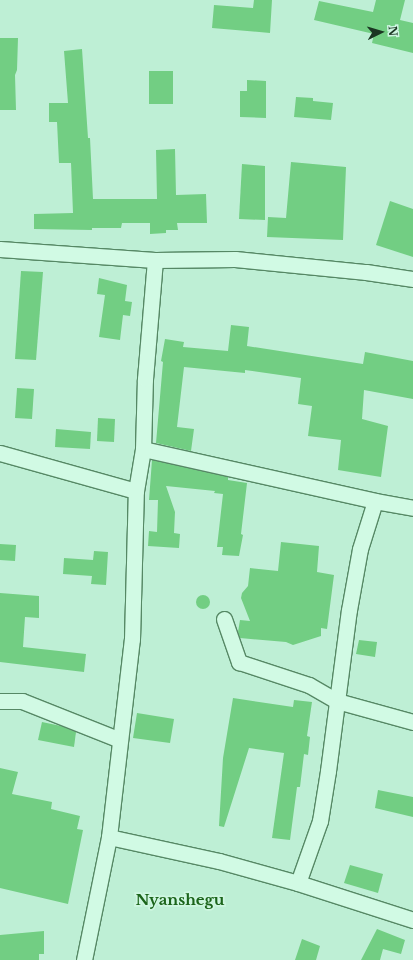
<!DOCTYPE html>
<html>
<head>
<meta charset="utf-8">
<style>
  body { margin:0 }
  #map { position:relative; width:413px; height:960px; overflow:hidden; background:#beefd5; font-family:"Libre Baskerville",serif }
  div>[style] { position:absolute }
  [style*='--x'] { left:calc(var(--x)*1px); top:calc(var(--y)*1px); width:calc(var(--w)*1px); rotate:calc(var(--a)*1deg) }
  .building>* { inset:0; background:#72ce83 }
  .round { border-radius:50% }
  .roads { filter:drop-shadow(1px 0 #568865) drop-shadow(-1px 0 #568865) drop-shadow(0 1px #568865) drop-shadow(0 -1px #568865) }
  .minor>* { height:15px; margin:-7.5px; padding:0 7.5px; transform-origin:7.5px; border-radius:7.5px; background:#d1fae4 }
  span { translate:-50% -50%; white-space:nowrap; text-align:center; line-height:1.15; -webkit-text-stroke:3.5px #cef6e1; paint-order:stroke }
  .district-label { font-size:15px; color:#1b641a; font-weight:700 }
  .north { position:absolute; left:361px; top:12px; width:40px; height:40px; -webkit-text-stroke:3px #cef6e1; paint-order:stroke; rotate:85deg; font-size:11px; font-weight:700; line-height:16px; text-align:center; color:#1b3622 }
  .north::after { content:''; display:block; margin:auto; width:14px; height:18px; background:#1b3622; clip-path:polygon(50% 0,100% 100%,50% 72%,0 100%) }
</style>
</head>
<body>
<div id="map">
  <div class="building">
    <i style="clip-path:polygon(254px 0,272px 0,270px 33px,212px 28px,214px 5px,253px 8px)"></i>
    <i style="clip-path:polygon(376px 0,405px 0,400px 20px,413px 23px,413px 53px,372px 43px,374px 34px,314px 20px,319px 1px,373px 12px)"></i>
    <i style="clip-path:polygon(0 38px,18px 38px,17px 70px,15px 75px,16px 110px,0 110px)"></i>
    <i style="clip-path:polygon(82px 49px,88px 138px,90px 138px,93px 199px,157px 199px,156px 150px,175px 149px,176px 195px,206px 194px,207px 223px,177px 223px,178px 230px,166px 230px,166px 233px,150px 234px,150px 223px,122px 223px,121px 228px,92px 228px,92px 230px,34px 229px,34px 214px,73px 213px,71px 163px,59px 163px,57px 122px,49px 122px,49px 103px,68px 103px,64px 51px)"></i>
    <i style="clip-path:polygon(149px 71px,173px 71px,173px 104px,149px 104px)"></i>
    <i style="clip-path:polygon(247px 80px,266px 81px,266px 118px,240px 117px,240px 91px,247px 91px)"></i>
    <i style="clip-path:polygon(296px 97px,313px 98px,313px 101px,333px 103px,331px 120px,294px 117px)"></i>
    <i style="clip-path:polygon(291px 162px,346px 167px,343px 240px,267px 237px,268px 217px,286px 218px)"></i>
    <i style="clip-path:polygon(242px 164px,265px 166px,265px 220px,239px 219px)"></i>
    <i style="clip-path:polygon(390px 201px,413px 209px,413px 257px,376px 245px)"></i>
    <i style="clip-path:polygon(21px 271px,43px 272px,36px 360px,15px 359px)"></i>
    <i style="clip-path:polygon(99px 278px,127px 285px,125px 301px,132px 302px,130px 316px,123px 315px,120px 340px,99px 337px,105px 295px,97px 294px)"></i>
    <i style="clip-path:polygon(231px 325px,249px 327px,247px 346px,363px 364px,365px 352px,413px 361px,413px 399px,364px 390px,362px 419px,388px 426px,381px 477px,338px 470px,341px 440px,308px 436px,312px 406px,298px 404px,301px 378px,245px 370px,245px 373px,184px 367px,177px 427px,194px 429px,191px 451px,156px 443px,163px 362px,161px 361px,165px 339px,184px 342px,183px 347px,228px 351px)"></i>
    <i style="clip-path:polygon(17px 388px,34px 389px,32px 419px,15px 418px)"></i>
    <i style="clip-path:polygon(98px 418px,115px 419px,114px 442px,97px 441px)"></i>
    <i style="clip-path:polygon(56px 429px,91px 432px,90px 449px,55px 447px)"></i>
    <i style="clip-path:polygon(152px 460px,228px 477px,228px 480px,247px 483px,241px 534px,243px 535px,239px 556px,222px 555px,223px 547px,217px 547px,223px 494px,214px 493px,215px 491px,166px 486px,175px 512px,174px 533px,180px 534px,179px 548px,148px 546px,149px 531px,157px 532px,158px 500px,149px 500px)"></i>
    <i style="clip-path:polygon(281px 542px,319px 546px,317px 572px,334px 575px,327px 629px,321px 628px,321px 636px,293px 645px,286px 642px,240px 638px,238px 632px,240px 620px,250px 621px,241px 598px,242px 593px,248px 586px,250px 568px,278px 571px)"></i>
    <i style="clip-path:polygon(0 544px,16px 545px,15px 561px,0 560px)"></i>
    <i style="clip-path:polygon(94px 551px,108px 552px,106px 585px,91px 584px,92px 576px,63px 574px,64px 558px,93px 560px)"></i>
    <i style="clip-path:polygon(0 593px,39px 596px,39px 618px,25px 617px,23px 647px,86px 654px,84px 672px,0 662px)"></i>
    <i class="round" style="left:196px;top:595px;width:14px;height:14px"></i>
    <i style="clip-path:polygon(359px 640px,377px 642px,375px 657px,356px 654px)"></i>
    <i style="clip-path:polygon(233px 698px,293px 707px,294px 700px,312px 702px,307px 736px,310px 737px,308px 755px,304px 754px,300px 787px,297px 787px,290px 840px,272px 838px,284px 753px,249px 748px,224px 827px,219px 826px,223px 758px)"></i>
    <i style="clip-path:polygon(137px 713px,174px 719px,170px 743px,133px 738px)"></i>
    <i style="clip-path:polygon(42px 722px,61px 726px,76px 732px,74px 747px,38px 740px)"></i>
    <i style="clip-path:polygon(0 768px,18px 772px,12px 794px,52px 802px,51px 809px,80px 816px,77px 829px,83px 830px,68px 904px,0 888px)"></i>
    <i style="clip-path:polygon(378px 790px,413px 797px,413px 817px,375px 808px)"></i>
    <i style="clip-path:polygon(350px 865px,383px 874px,378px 893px,344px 883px)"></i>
    <i style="clip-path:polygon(377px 929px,405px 940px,401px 954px,383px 949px,380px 960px,361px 960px)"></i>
    <i style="clip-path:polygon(44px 931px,44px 954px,39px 954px,39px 960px,0 960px,0 935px)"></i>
    <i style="clip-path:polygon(302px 939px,320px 946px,316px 960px,295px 960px)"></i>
  </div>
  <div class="roads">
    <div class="minor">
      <i style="--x:0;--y:249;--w:155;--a:4.1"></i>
      <i style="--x:155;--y:260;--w:80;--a:-0.7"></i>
      <i style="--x:235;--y:259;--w:132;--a:5.7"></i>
      <i style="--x:366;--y:272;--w:48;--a:8.5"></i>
      <i style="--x:143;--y:449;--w:238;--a:12.6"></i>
      <i style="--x:375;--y:501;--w:39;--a:10"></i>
      <i style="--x:0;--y:453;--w:141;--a:15.6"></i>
      <i style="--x:224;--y:619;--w:46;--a:70.8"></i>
      <i style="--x:239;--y:662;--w:74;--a:18.2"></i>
      <i style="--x:309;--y:685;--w:32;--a:30"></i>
      <i style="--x:337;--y:701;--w:79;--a:15.4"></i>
      <i style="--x:0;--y:701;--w:22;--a:0"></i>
      <i style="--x:22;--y:701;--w:105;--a:21.7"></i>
      <i style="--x:109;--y:837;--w:113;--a:12.3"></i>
      <i style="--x:219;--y:861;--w:82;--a:15.6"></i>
      <i style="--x:298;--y:883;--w:121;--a:17.8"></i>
      <i style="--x:298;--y:883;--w:66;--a:-70.5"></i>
      <i style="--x:320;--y:821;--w:51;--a:-80.9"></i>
      <i style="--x:328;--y:771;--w:162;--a:-82.6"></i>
      <i style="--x:349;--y:610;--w:62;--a:-79.8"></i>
      <i style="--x:360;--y:549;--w:50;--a:-72.6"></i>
      <i style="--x:84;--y:960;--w:126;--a:-78.5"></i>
      <i style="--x:109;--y:837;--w:199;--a:-83.4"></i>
      <i style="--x:132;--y:639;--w:148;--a:-88.5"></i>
      <i style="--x:136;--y:491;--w:43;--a:-80.5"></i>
      <i style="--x:143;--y:449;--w:70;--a:-88.4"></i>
      <i style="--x:145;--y:379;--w:119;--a:-85.2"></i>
    </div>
  </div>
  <div class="district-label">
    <span style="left:180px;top:900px">Nyanshegu</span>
  </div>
  <div class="north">N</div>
</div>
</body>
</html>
